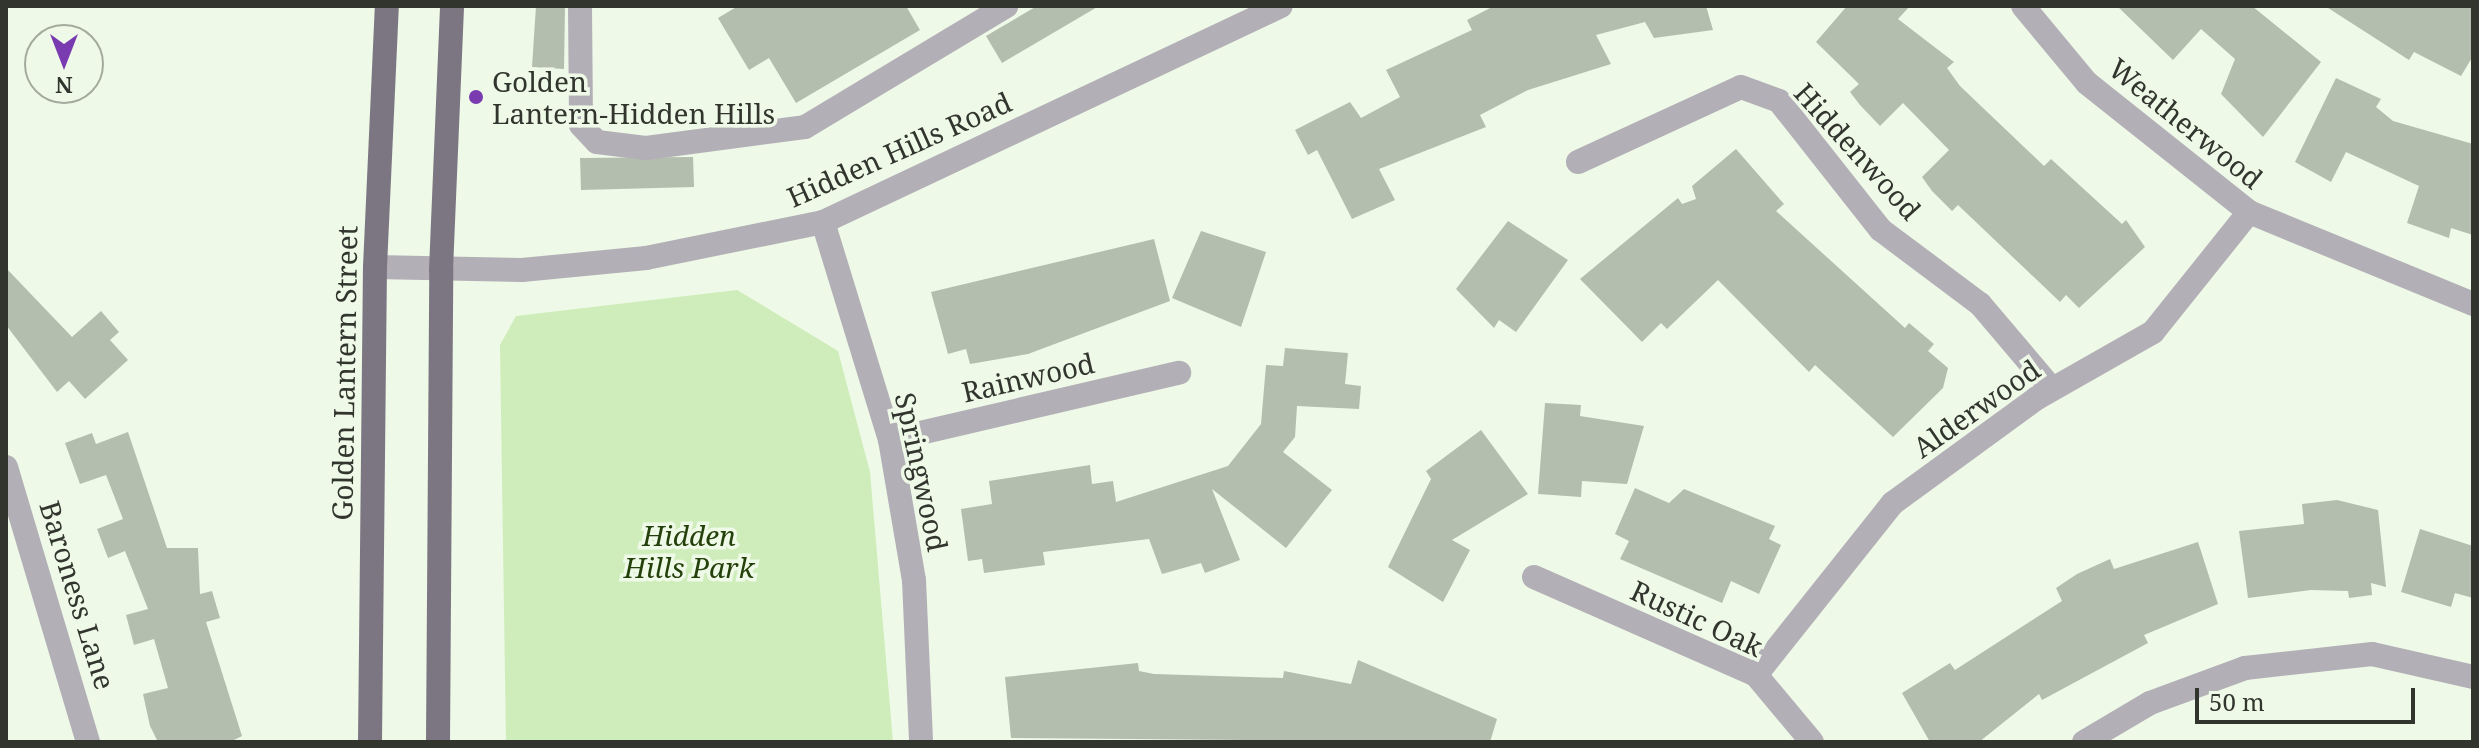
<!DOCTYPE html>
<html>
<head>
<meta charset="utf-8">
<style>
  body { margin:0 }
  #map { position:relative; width:2479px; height:748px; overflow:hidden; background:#eef9e7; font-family:"Noto Serif",serif }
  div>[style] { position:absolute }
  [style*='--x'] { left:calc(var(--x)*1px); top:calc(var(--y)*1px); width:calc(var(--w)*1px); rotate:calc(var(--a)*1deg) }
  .green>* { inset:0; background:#ceedba }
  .building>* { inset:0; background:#b4beae }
  .minor>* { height:24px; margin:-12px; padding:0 12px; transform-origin:12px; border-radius:12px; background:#b3afb7 }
  .major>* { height:24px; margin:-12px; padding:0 12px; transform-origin:12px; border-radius:12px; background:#7c7683 }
  .dots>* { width:22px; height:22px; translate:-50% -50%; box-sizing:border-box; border:4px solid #eef9e7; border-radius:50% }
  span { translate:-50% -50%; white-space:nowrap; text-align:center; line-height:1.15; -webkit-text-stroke:7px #eef9e7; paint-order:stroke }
  .poi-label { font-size:28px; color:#31352e }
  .left { translate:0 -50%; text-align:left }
  .street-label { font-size:28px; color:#31352e }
  .park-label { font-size:28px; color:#24400b; font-style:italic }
  .frame { position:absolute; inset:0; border:8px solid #31352e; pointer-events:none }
  .north { position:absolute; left:24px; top:24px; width:80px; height:80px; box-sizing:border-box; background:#eef9e7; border:2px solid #a2ab9d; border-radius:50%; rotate:180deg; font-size:22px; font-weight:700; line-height:32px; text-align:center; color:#31352e }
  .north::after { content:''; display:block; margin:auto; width:28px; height:36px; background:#7a3bb0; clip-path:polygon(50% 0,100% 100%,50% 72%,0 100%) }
  .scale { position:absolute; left:2195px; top:688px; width:220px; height:36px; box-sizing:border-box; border:4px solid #31352e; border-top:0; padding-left:10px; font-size:24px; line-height:28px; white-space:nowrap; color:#31352e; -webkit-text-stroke:6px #eef9e7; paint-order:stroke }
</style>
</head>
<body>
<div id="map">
  <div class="green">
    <i style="clip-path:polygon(737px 290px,838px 351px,870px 472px,893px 742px,506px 742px,500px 345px,516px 316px)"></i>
  </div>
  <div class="building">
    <i style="clip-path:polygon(536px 6px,565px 6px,564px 69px,532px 67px)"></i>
    <i style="clip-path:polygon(738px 6px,906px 6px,920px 30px,796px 103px,769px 58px,749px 70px,718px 18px)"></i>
    <i style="clip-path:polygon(1037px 6px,1099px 6px,1002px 63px,986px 36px)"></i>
    <i style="clip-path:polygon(1494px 6px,1706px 6px,1713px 30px,1654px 38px,1645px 22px,1596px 35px,1611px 64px,1528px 90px,1480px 115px,1486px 127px,1379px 169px,1395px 200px,1352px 219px,1317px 150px,1308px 155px,1295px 130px,1350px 102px,1361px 118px,1400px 97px,1386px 70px,1472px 30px,1467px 20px)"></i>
    <i style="clip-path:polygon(1847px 6px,1910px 6px,1898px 19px,1954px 62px,1947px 68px,1960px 86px,2044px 166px,2051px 159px,2122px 224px,2126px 220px,2145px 247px,2079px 308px,2066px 295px,2060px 302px,1958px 205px,1952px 211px,1932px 191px,1922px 177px,1949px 150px,1903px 103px,1880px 126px,1860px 105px,1850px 92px,1859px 84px,1816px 42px)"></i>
    <i style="clip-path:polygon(2117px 6px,2252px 6px,2321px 62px,2263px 137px,2221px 94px,2235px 59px,2201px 29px,2173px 60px)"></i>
    <i style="clip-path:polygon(2325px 6px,2473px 6px,2473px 56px,2461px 76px,2414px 52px,2409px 60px)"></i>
    <i style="clip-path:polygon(2336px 78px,2381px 99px,2376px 107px,2393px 121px,2473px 144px,2473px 235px,2451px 228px,2449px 238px,2407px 223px,2419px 186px,2346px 152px,2331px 182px,2295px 162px)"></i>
    <i style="clip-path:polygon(1736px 149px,1784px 204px,1776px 211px,1905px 328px,1909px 323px,1934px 344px,1928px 351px,1948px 368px,1943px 388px,1893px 437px,1815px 365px,1809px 372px,1718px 280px,1667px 329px,1661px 323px,1642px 342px,1580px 279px,1678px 198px,1682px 204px,1696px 199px,1692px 186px)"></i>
    <i style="clip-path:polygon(693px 157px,694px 187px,581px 190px,580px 158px)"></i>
    <i style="clip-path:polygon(1508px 221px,1568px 260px,1516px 332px,1499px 320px,1494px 328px,1456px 289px)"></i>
    <i style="clip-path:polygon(1201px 231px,1266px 252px,1241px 327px,1172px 298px)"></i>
    <i style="clip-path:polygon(1154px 239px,1170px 301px,1028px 354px,970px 364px,966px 349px,948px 354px,931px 292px)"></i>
    <i style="clip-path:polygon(6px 268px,72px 337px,101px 311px,119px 332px,110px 340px,128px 360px,85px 399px,69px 381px,57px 392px,6px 325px)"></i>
    <i style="clip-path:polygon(1285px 348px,1348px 353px,1345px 384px,1361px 386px,1359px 409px,1297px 406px,1295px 437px,1283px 452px,1332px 490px,1286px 548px,1212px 489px,1240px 560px,1205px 573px,1201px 563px,1162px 574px,1149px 539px,1043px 552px,1045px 565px,984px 573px,982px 559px,968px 561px,961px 509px,992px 504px,989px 481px,1090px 465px,1092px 484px,1113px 481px,1116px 502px,1228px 466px,1261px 424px,1266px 365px,1283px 366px)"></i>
    <i style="clip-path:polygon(1545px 403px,1581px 405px,1580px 416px,1644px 426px,1627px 484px,1582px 481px,1581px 497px,1538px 494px)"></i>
    <i style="clip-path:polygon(1481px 430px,1528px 494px,1452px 540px,1470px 550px,1443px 602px,1388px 567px,1431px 479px,1426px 471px)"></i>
    <i style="clip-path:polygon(128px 432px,167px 548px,198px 548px,200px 594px,212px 591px,220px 618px,206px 622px,242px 736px,230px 742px,158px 742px,150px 726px,143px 694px,168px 688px,154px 639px,134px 645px,126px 615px,148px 609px,125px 551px,108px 558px,97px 529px,123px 519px,106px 475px,80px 484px,65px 443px,92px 433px,96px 444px)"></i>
    <i style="clip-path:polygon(1635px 488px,1669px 503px,1684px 489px,1775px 526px,1769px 539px,1781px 545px,1759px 594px,1731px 581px,1722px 603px,1620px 559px,1629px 541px,1615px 534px)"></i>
    <i style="clip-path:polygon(2337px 500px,2378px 510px,2386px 587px,2371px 583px,2372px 595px,2349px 598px,2348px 591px,2311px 590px,2248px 598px,2239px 531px,2304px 524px,2302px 504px)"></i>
    <i style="clip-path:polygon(2420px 529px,2473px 546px,2473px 598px,2455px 593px,2451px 607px,2401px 592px)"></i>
    <i style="clip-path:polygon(2198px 542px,2218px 604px,2144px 635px,2148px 643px,2042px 700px,2039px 694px,1979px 742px,1930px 742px,1902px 693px,1950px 663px,1955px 670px,2062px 601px,2056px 588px,2077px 574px,2110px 559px,2114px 569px)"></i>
    <i style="clip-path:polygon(1358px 660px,1497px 719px,1490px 742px,1011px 738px,1005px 677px,1138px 663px,1139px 671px,1154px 674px,1283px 678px,1284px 671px,1351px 684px)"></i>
  </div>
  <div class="minor">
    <i style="--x:580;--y:6;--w:119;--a:89.5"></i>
    <i style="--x:581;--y:125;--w:23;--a:47"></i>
    <i style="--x:597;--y:142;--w:49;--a:7"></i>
    <i style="--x:646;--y:148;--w:160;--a:-7.5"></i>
    <i style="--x:805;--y:127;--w:235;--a:-31"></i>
    <i style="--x:2023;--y:6;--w:100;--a:50.3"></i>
    <i style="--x:2087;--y:83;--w:207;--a:38.5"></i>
    <i style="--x:2249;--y:212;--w:242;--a:22.3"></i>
    <i style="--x:1578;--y:162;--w:179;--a:-24.7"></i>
    <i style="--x:1741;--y:87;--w:40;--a:20.2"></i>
    <i style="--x:1779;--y:101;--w:164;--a:51.7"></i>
    <i style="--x:1881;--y:230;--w:124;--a:36.8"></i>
    <i style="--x:1980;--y:304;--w:111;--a:49.7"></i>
    <i style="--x:823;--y:222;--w:228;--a:72.9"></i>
    <i style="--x:890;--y:440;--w:142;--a:80.3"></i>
    <i style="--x:914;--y:580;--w:162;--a:87.5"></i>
    <i style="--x:375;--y:267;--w:147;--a:1.2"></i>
    <i style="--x:522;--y:270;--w:125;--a:-5.5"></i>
    <i style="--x:646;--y:258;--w:181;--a:-11.5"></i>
    <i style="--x:823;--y:222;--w:506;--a:-25.25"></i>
    <i style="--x:890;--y:440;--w:297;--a:-13.1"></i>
    <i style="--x:6;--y:467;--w:287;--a:73.4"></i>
    <i style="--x:1534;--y:577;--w:243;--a:23.8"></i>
    <i style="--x:1756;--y:675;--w:87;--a:50.1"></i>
    <i style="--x:1756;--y:675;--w:220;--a:-51.5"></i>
    <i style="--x:1893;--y:503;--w:178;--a:-36.1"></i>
    <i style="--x:2037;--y:398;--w:133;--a:-29.6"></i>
    <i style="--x:2153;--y:332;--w:154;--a:-51.3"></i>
    <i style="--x:2084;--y:742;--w:77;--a:-30.6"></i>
    <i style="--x:2150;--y:703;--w:101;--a:-20.2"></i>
    <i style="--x:2245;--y:668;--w:128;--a:-6.3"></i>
    <i style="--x:2372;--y:654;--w:104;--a:12.8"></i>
  </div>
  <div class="major">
    <i style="--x:370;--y:742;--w:475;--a:-89.4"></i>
    <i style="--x:375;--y:267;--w:261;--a:-87.4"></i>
    <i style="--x:438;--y:742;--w:472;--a:-89.6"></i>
    <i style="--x:441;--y:270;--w:264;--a:-87.6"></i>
  </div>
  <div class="dots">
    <i style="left:476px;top:97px;background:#7a3bb0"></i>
  </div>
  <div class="poi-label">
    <span class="left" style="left:492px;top:97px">Golden<br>Lantern-Hidden Hills</span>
  </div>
  <div class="street-label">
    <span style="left:2186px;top:123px;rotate:39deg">Weatherwood</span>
    <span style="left:899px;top:149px;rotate:-24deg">Hidden Hills Road</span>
    <span style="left:1858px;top:151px;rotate:48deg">Hiddenwood</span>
    <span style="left:344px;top:373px;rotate:-89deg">Golden Lantern Street</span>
    <span style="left:1028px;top:377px;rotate:-13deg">Rainwood</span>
    <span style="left:1976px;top:408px;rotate:-35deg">Alderwood</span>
    <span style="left:922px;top:472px;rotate:78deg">Springwood</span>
    <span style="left:78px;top:595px;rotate:73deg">Baroness Lane</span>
    <span style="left:1697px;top:618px;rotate:25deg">Rustic Oak</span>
  </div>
  <div class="park-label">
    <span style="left:689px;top:551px">Hidden<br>Hills Park</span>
  </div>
  <div class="frame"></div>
  <div class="north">N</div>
  <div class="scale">50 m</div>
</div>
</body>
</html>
